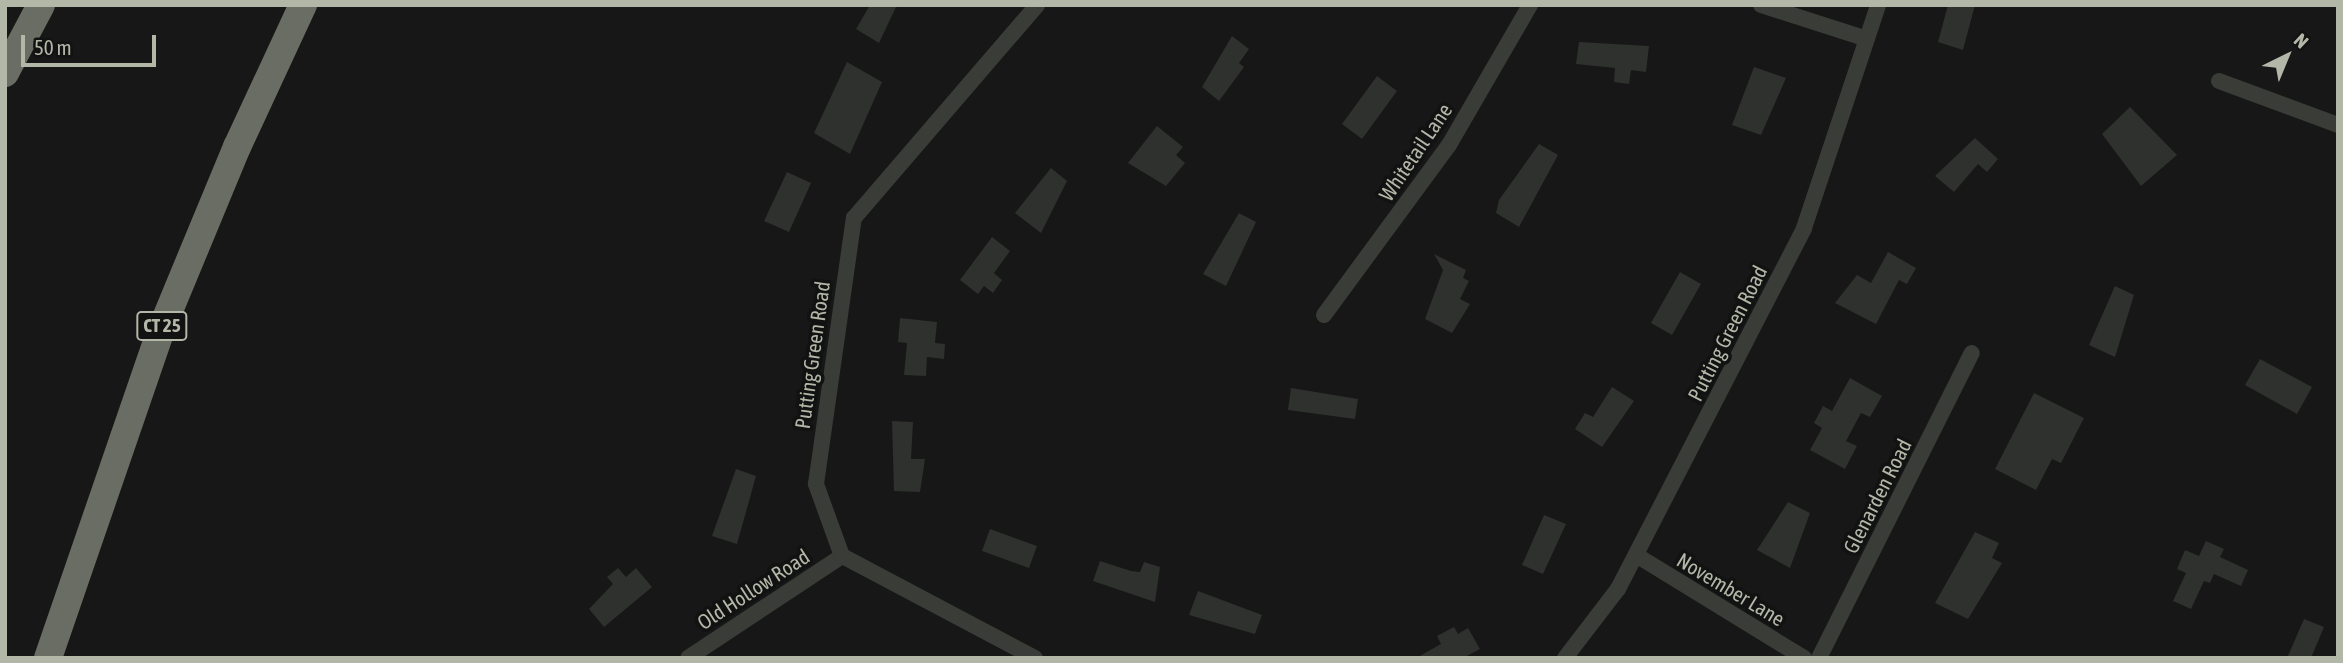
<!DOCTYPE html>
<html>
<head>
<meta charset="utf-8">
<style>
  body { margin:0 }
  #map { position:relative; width:2343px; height:663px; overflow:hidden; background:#161716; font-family:"Asap Condensed",sans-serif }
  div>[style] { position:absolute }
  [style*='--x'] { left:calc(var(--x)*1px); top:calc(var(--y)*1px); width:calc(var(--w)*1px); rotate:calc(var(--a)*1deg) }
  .building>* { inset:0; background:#2f312e }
  .minor>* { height:16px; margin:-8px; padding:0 8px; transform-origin:8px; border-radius:8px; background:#3a3c37 }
  .motorway>* { height:28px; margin:-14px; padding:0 14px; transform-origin:14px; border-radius:14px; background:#6a6d63 }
  span { translate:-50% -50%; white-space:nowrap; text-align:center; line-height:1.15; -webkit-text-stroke:7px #111211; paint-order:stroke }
  .shield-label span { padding:2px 5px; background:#111211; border:2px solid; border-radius:5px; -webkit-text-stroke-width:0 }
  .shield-label { font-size:19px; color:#b3b7a8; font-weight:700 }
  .street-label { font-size:21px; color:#b3b7a8 }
  .frame { position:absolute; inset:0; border:7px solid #b3b7a8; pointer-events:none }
  .north { position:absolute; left:2252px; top:21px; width:70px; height:70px; -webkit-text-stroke:5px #111211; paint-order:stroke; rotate:43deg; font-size:19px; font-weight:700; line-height:28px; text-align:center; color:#b3b7a8 }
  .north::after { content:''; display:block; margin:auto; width:24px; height:32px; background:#b3b7a8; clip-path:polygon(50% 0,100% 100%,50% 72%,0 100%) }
  .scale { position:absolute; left:21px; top:35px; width:135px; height:32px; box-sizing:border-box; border:4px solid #b3b7a8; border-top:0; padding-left:9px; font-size:21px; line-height:24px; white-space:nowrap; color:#b3b7a8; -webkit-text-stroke:5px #111211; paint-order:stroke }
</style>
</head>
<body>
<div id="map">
  <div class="building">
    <i style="clip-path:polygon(870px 5px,897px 5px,879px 43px,856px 29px)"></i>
    <i style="clip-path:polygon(1948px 5px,1975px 5px,1963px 50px,1938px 42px)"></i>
    <i style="clip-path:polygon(1232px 36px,1249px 49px,1239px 63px,1244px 67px,1219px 101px,1202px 87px)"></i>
    <i style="clip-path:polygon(1579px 42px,1649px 46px,1646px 72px,1631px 70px,1629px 84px,1614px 82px,1615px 68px,1576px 64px)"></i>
    <i style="clip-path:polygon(847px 62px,882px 82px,850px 154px,814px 133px)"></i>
    <i style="clip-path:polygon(1754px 67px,1786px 78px,1761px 135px,1732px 125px)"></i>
    <i style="clip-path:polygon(1377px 76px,1397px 91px,1362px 139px,1342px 124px)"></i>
    <i style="clip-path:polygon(2130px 107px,2177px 155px,2141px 186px,2102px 134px)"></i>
    <i style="clip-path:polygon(1157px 126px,1183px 147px,1176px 155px,1185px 163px,1166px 186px,1128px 163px)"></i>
    <i style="clip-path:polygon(1975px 138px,1998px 159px,1987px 172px,1978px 164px,1954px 192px,1935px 176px)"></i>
    <i style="clip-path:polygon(1539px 144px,1558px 155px,1519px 227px,1496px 213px,1499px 200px)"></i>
    <i style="clip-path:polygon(1051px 168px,1067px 181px,1041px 233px,1015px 213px)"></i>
    <i style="clip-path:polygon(787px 172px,811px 183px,789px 232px,764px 221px)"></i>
    <i style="clip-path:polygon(1239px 213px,1256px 222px,1226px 286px,1203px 274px)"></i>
    <i style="clip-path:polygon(992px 237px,1010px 251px,994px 273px,1002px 280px,993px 293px,984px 286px,978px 294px,960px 280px)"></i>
    <i style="clip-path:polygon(1888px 252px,1916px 268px,1907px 284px,1899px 280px,1876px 324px,1835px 303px,1857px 275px,1871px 283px)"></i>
    <i style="clip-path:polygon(1434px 254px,1466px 270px,1463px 278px,1469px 281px,1460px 299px,1470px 304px,1452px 333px,1425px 319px,1443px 270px)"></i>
    <i style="clip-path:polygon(1680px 272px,1701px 284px,1672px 335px,1651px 323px)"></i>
    <i style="clip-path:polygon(2115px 286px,2134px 295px,2115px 357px,2089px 345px)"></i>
    <i style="clip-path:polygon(900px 318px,937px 322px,935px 343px,945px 344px,944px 359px,927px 357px,926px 376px,904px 375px,907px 343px,898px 342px)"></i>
    <i style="clip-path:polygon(2260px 359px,2312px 387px,2297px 414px,2245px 385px)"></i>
    <i style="clip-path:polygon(1850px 378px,1882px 396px,1870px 417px,1861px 413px,1846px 441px,1857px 446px,1845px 469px,1810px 450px,1822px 428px,1814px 423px,1823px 406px,1832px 411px)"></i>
    <i style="clip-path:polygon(1612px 387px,1634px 401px,1602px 447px,1575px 429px,1585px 413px,1593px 417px)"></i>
    <i style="clip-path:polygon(1291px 388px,1358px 399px,1355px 419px,1288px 410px)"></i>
    <i style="clip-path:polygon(2034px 393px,2084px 418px,2061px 463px,2052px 459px,2036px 490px,1995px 469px)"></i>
    <i style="clip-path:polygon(892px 421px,913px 422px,911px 459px,925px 459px,920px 492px,894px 491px)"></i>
    <i style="clip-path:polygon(736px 469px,756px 476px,737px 544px,712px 536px)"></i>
    <i style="clip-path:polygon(1788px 502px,1810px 513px,1790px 568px,1757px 550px)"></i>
    <i style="clip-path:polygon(1544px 515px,1566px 524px,1543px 574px,1522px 565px)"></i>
    <i style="clip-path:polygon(990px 529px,1037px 546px,1029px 568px,982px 551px)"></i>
    <i style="clip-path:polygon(1975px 532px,1999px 543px,1992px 558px,2002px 563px,1968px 619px,1935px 603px)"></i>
    <i style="clip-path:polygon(2206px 541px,2224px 549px,2220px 557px,2248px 570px,2241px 586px,2214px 574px,2210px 583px,2204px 581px,2191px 609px,2173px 601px,2186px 573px,2177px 569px,2185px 550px,2199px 556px)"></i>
    <i style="clip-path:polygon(1100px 561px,1131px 571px,1140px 572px,1144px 562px,1160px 567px,1155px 602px,1093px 581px)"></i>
    <i style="clip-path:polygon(618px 568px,626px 577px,636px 568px,652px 587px,604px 627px,589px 609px,613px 584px,607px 577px)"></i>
    <i style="clip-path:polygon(1198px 591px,1262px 615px,1255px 634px,1189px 615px)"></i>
    <i style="clip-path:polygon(2304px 619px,2324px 627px,2311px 658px,2287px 658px)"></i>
    <i style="clip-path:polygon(1454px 627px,1458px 634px,1468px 628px,1480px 649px,1463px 658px,1416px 658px,1441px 644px,1437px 636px)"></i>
  </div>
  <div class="minor">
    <i style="--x:1761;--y:5;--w:111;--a:17.8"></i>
    <i style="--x:2219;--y:81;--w:127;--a:20.3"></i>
    <i style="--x:1324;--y:315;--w:211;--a:-53.7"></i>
    <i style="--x:1449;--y:145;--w:162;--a:-59.9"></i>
    <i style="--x:1636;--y:555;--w:197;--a:31.5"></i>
    <i style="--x:688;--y:658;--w:185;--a:-33.5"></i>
    <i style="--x:1035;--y:658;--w:218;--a:-152.1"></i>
    <i style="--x:842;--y:556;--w:77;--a:-109.9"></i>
    <i style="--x:816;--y:484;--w:269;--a:-81.9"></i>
    <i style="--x:854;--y:218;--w:281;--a:-49.3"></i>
    <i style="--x:1565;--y:658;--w:87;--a:-52.5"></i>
    <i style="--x:1618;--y:589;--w:406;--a:-62.7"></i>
    <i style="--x:1804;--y:228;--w:235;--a:-71.6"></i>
    <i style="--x:1819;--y:658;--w:341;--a:-63.4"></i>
  </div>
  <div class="motorway">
    <i style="--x:5;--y:73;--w:77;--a:-62.1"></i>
    <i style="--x:48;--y:658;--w:342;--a:-71"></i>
    <i style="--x:159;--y:335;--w:204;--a:-67.5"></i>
    <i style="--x:237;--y:147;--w:157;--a:-65.1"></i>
  </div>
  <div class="shield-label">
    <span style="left:162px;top:326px">CT 25</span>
  </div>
  <div class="street-label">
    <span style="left:1415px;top:152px;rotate:-56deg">Whitetail Lane</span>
    <span style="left:1727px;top:333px;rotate:-63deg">Putting Green Road</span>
    <span style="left:812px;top:355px;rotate:-82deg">Putting Green Road</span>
    <span style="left:1877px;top:496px;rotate:-63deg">Glenarden Road</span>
    <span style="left:753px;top:589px;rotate:-33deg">Old Hollow Road</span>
    <span style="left:1731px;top:589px;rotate:31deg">November Lane</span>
  </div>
  <div class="frame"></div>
  <div class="north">N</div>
  <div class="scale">50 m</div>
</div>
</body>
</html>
